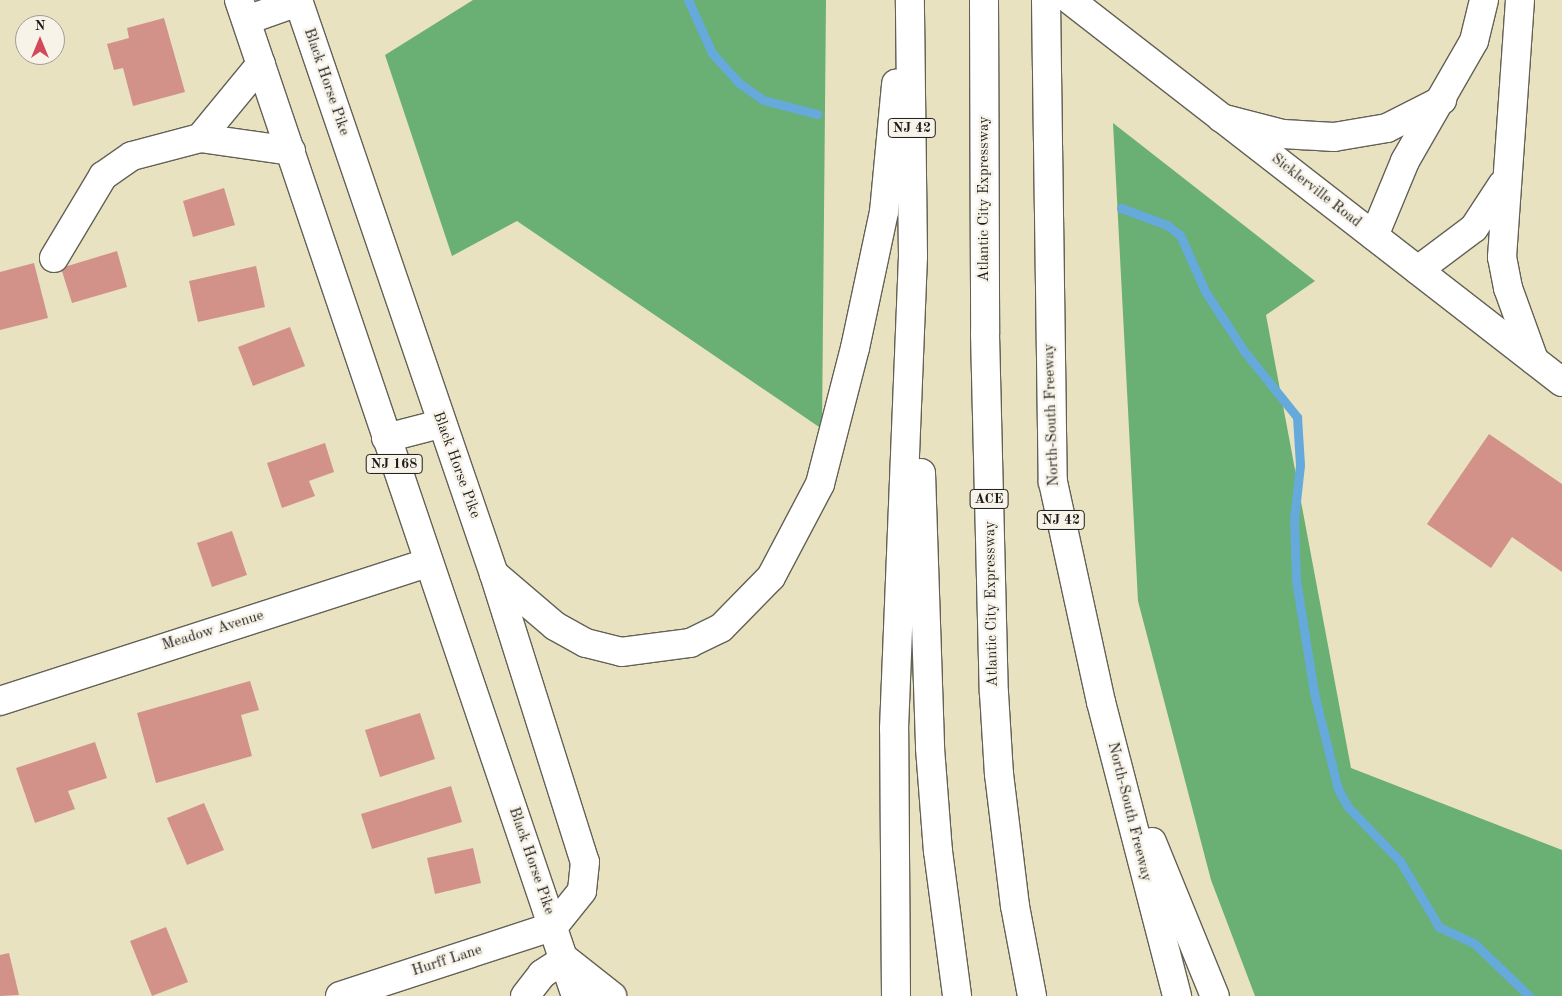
<!DOCTYPE html>
<html>
<head>
<meta charset="utf-8">
<style>
  body { margin:0 }
  #map { position:relative; width:1562px; height:996px; overflow:hidden; background:#e8e2c1; font-family:"Old Standard TT",serif }
  div>[style] { position:absolute }
  [style*='--x'] { left:calc(var(--x)*1px); top:calc(var(--y)*1px); width:calc(var(--w)*1px); rotate:calc(var(--a)*1deg) }
  .forest>* { inset:0; background:#6aaf74 }
  .stream>* { height:9px; margin:-4.5px; padding:0 4.5px; transform-origin:4.5px; border-radius:4.5px; background:#65aadb }
  .building>* { inset:0; background:#d2928a }
  .roads { filter:drop-shadow(1px 0 #636156) drop-shadow(-1px 0 #636156) drop-shadow(0 1px #636156) drop-shadow(0 -1px #636156) }
  .minor>* { height:28px; margin:-14px; padding:0 14px; transform-origin:14px; border-radius:14px; background:#fff }
  .major>* { height:28px; margin:-14px; padding:0 14px; transform-origin:14px; border-radius:14px; background:#fff }
  .highway>* { height:28px; margin:-14px; padding:0 14px; transform-origin:14px; border-radius:14px; background:#fff }
  span { translate:-50% -50%; white-space:nowrap; text-align:center; line-height:1.15; -webkit-text-stroke:4.5px #f7f3e8; paint-order:stroke }
  .shield-label span { padding:1px 4px; background:#f7f3e8; border:1px solid; border-radius:4px; -webkit-text-stroke-width:0 }
  .shield-label { font-size:14px; color:#1c1c1c; font-weight:700 }
  .street-label { font-size:15px; color:#1c1c1c }
  .north { position:absolute; left:15px; top:15px; width:50px; height:50px; box-sizing:border-box; background:#f7f3e8; border:1px solid #9f9d96; border-radius:50%; rotate:0deg; font-size:14px; font-weight:700; line-height:20px; text-align:center; color:#1c1c1c }
  .north::after { content:''; display:block; margin:auto; width:18px; height:22px; background:#d1495b; clip-path:polygon(50% 0,100% 100%,50% 72%,0 100%) }
</style>
</head>
<body>
<div id="map">
  <div class="forest">
    <i style="clip-path:polygon(473px 0,826px 0,822px 429px,517px 221px,452px 256px,385px 55px)"></i>
    <i style="clip-path:polygon(1113px 123px,1315px 281px,1266px 315px,1351px 768px,1562px 850px,1562px 996px,1255px 996px,1211px 880px,1138px 601px)"></i>
  </div>
  <div class="stream">
    <i style="--x:688;--y:0;--w:58;--a:65.6"></i>
    <i style="--x:712;--y:53;--w:40;--a:48"></i>
    <i style="--x:739;--y:83;--w:29;--a:35"></i>
    <i style="--x:763;--y:100;--w:56;--a:14.5"></i>
    <i style="--x:1121;--y:208;--w:49;--a:20.3"></i>
    <i style="--x:1167;--y:225;--w:16;--a:38"></i>
    <i style="--x:1180;--y:235;--w:61;--a:65.9"></i>
    <i style="--x:1205;--y:291;--w:72;--a:57"></i>
    <i style="--x:1244;--y:351;--w:85;--a:51.2"></i>
    <i style="--x:1297;--y:417;--w:48;--a:86.4"></i>
    <i style="--x:1300;--y:465;--w:54;--a:96.3"></i>
    <i style="--x:1294;--y:519;--w:61;--a:88.1"></i>
    <i style="--x:1296;--y:580;--w:114;--a:80.9"></i>
    <i style="--x:1314;--y:693;--w:99;--a:76"></i>
    <i style="--x:1338;--y:789;--w:21;--a:61"></i>
    <i style="--x:1348;--y:807;--w:75;--a:46.1"></i>
    <i style="--x:1400;--y:861;--w:77;--a:59.4"></i>
    <i style="--x:1439;--y:927;--w:40;--a:25"></i>
    <i style="--x:1475;--y:944;--w:75;--a:43.9"></i>
  </div>
  <div class="building">
    <i style="clip-path:polygon(164px 18px,185px 92px,133px 106px,123px 68px,114px 70px,107px 44px,129px 38px,127px 28px)"></i>
    <i style="clip-path:polygon(224px 188px,235px 225px,193px 237px,183px 201px)"></i>
    <i style="clip-path:polygon(117px 251px,127px 287px,72px 303px,61px 268px)"></i>
    <i style="clip-path:polygon(34px 263px,48px 318px,0 330px,0 272px)"></i>
    <i style="clip-path:polygon(256px 266px,265px 307px,198px 322px,189px 281px)"></i>
    <i style="clip-path:polygon(290px 327px,305px 366px,253px 386px,238px 347px)"></i>
    <i style="clip-path:polygon(1489px 434px,1562px 484px,1562px 572px,1512px 537px,1491px 568px,1427px 524px)"></i>
    <i style="clip-path:polygon(325px 443px,334px 472px,309px 481px,315px 496px,282px 508px,267px 463px)"></i>
    <i style="clip-path:polygon(232px 531px,247px 575px,212px 587px,197px 543px)"></i>
    <i style="clip-path:polygon(250px 681px,259px 710px,241px 715px,252px 756px,156px 783px,137px 713px)"></i>
    <i style="clip-path:polygon(420px 713px,435px 759px,380px 777px,365px 730px)"></i>
    <i style="clip-path:polygon(95px 742px,107px 778px,68px 791px,75px 809px,35px 823px,16px 768px)"></i>
    <i style="clip-path:polygon(451px 786px,462px 822px,372px 849px,361px 814px)"></i>
    <i style="clip-path:polygon(204px 803px,224px 850px,187px 865px,167px 818px)"></i>
    <i style="clip-path:polygon(473px 848px,481px 883px,435px 894px,427px 858px)"></i>
    <i style="clip-path:polygon(166px 927px,188px 982px,152px 996px,130px 941px)"></i>
    <i style="clip-path:polygon(9px 953px,19px 995px,0 996px,0 955px)"></i>
  </div>
  <div class="roads">
    <div class="minor">
      <i style="--x:261;--y:64;--w:96;--a:129.5"></i>
      <i style="--x:200;--y:138;--w:92;--a:8.1"></i>
      <i style="--x:54;--y:258;--w:96;--a:-59.1"></i>
      <i style="--x:103;--y:176;--w:35;--a:-35"></i>
      <i style="--x:132;--y:156;--w:70;--a:-14.8"></i>
      <i style="--x:0;--y:701;--w:449;--a:-17.9"></i>
      <i style="--x:340;--y:996;--w:225;--a:-18.1"></i>
      <i style="--x:525;--y:996;--w:28;--a:-52"></i>
      <i style="--x:542;--y:974;--w:27;--a:-33"></i>
    </div>
    <div class="major">
      <i style="--x:239;--y:0;--w:1051;--a:71.31"></i>
      <i style="--x:298;--y:0;--w:607;--a:71.15"></i>
      <i style="--x:494;--y:574;--w:302;--a:72.5"></i>
      <i style="--x:585;--y:862;--w:29;--a:96"></i>
      <i style="--x:582;--y:891;--w:45;--a:128.7"></i>
      <i style="--x:1070;--y:0;--w:623;--a:37.83"></i>
      <i style="--x:247;--y:20;--w:54;--a:-19.4"></i>
      <i style="--x:386;--y:438;--w:56;--a:-14.5"></i>
    </div>
    <div class="highway">
      <i style="--x:984;--y:0;--w:334;--a:89.8"></i>
      <i style="--x:985;--y:334;--w:359;--a:88.6"></i>
      <i style="--x:994;--y:693;--w:81;--a:86.5"></i>
      <i style="--x:999;--y:774;--w:133;--a:83.1"></i>
      <i style="--x:1015;--y:906;--w:92;--a:79.3"></i>
      <i style="--x:1046;--y:0;--w:482;--a:89.2"></i>
      <i style="--x:1053;--y:482;--w:225;--a:77.7"></i>
      <i style="--x:1101;--y:702;--w:304;--a:75.5"></i>
      <i style="--x:1520;--y:0;--w:258;--a:94"></i>
      <i style="--x:1502;--y:257;--w:32;--a:79"></i>
      <i style="--x:1508;--y:288;--w:77;--a:70.1"></i>
      <i style="--x:1221;--y:118;--w:64;--a:14.5"></i>
      <i style="--x:1283;--y:134;--w:51;--a:3.4"></i>
      <i style="--x:1334;--y:137;--w:54;--a:-9.6"></i>
      <i style="--x:1387;--y:128;--w:62;--a:-27"></i>
      <i style="--x:1374;--y:236;--w:81;--a:-67.5"></i>
      <i style="--x:1405;--y:161;--w:138;--a:-60.1"></i>
      <i style="--x:1474;--y:41;--w:42;--a:-76.3"></i>
      <i style="--x:1418;--y:270;--w:70;--a:-36.9"></i>
      <i style="--x:1474;--y:228;--w:51;--a:-56.9"></i>
      <i style="--x:921;--y:473;--w:275;--a:88.1"></i>
      <i style="--x:930;--y:748;--w:103;--a:85.6"></i>
      <i style="--x:938;--y:851;--w:146;--a:82.5"></i>
      <i style="--x:494;--y:574;--w:80;--a:40.4"></i>
      <i style="--x:555;--y:626;--w:35;--a:29"></i>
      <i style="--x:586;--y:643;--w:36;--a:14"></i>
      <i style="--x:621;--y:652;--w:70;--a:-7.4"></i>
      <i style="--x:690;--y:643;--w:34;--a:-26"></i>
      <i style="--x:721;--y:628;--w:71;--a:-45.6"></i>
      <i style="--x:771;--y:577;--w:105;--a:-62.2"></i>
      <i style="--x:820;--y:484;--w:140;--a:-75.6"></i>
      <i style="--x:855;--y:348;--w:139;--a:-78"></i>
      <i style="--x:884;--y:212;--w:129;--a:-84.6"></i>
      <i style="--x:1152;--y:842;--w:166;--a:67.8"></i>
      <i style="--x:565;--y:959;--w:60;--a:38.2"></i>
      <i style="--x:896;--y:996;--w:267;--a:-90.4"></i>
      <i style="--x:894;--y:729;--w:472;--a:-87.7"></i>
      <i style="--x:913;--y:257;--w:257;--a:-90.7"></i>
    </div>
  </div>
  <div class="shield-label">
    <span style="left:912px;top:128px">NJ 42</span>
    <span style="left:394px;top:464px">NJ 168</span>
    <span style="left:989px;top:499px">ACE</span>
    <span style="left:1061px;top:520px">NJ 42</span>
  </div>
  <div class="street-label">
    <span style="left:326px;top:82px;rotate:71deg">Black Horse Pike</span>
    <span style="left:1316px;top:191px;rotate:38deg">Sicklerville Road</span>
    <span style="left:985px;top:199px;rotate:-90deg">Atlantic City Expressway</span>
    <span style="left:1052px;top:415px;rotate:-92deg">North-South Freeway</span>
    <span style="left:456px;top:465px;rotate:70deg">Black Horse Pike</span>
    <span style="left:992px;top:604px;rotate:-91deg">Atlantic City Expressway</span>
    <span style="left:213px;top:631px;rotate:-17deg">Meadow Avenue</span>
    <span style="left:1129px;top:812px;rotate:76deg">North-South Freeway</span>
    <span style="left:531px;top:861px;rotate:71deg">Black Horse Pike</span>
    <span style="left:447px;top:961px;rotate:-18deg">Hurff Lane</span>
  </div>
  <div class="north">N</div>
</div>
</body>
</html>
